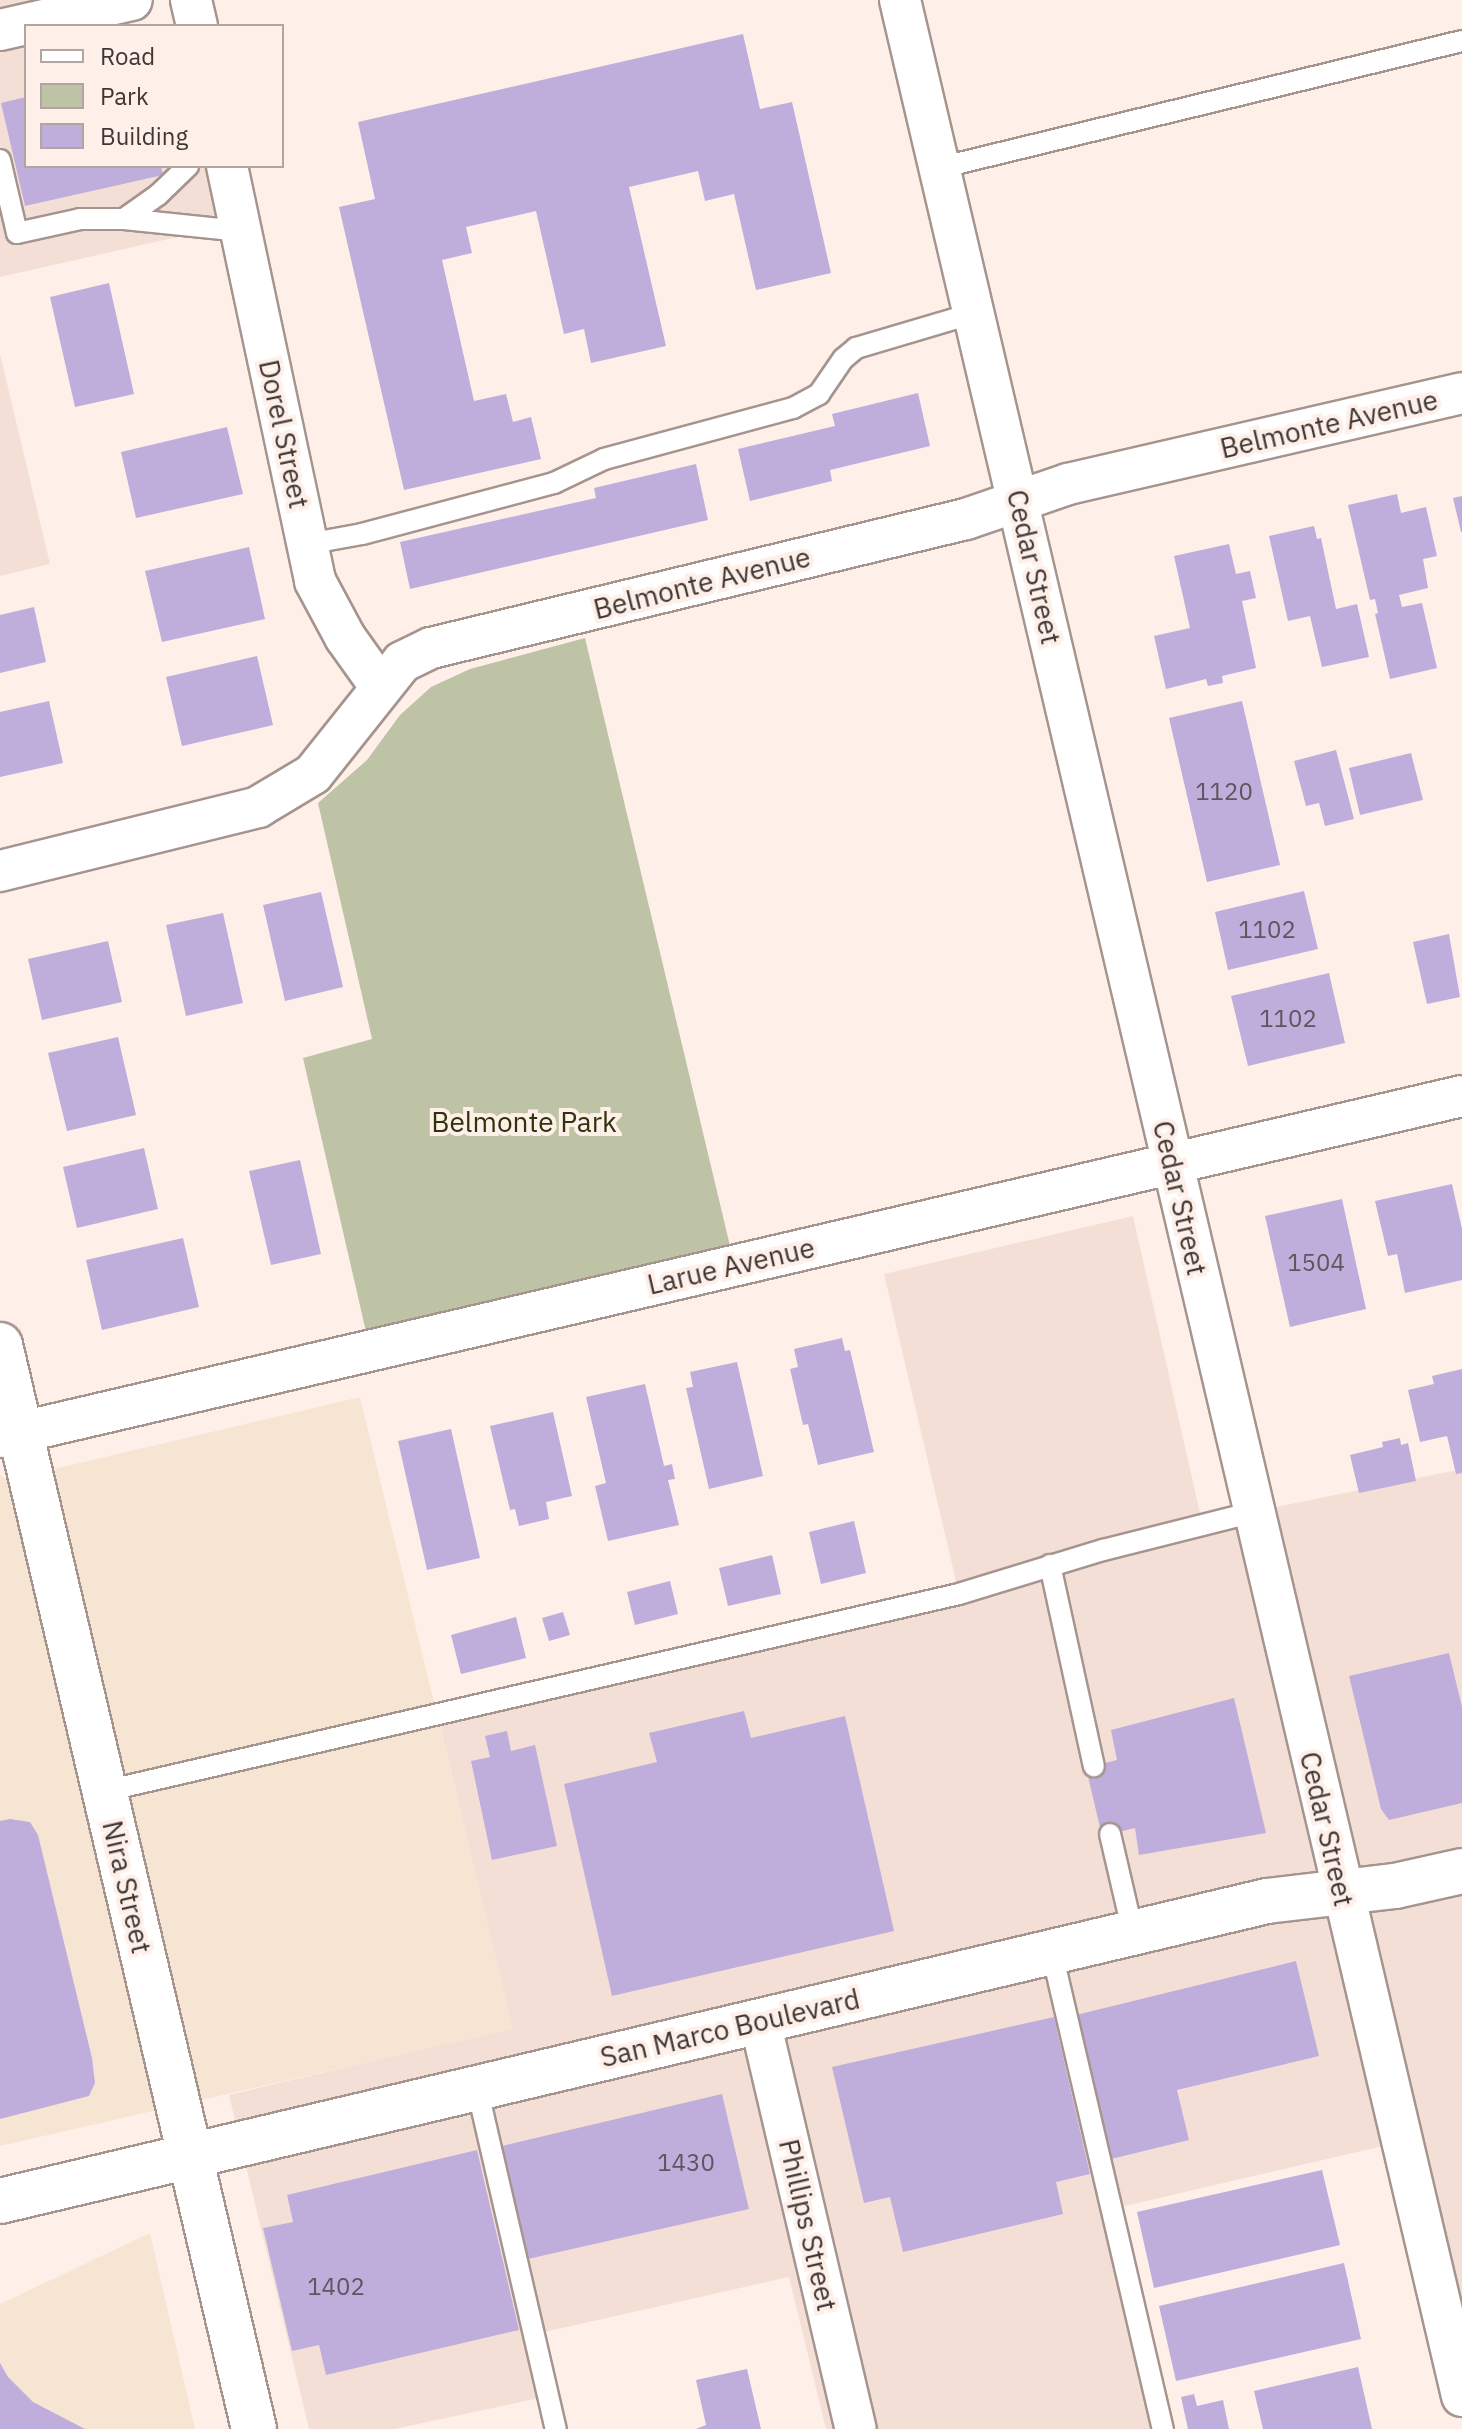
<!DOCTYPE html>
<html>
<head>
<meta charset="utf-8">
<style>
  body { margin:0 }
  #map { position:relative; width:1462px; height:2429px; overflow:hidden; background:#feefe9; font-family:"IBM Plex Sans",sans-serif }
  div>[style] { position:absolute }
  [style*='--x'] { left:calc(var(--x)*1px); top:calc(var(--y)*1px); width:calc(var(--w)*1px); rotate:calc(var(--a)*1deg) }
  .built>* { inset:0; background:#f4dfd7 }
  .medical>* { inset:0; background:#f7e5d4 }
  .green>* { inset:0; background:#bfc3a6 }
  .building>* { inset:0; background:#bfaedb }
  .roads { filter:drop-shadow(2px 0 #a6948e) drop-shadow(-2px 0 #a6948e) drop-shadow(0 2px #a6948e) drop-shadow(0 -2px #a6948e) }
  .lane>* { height:20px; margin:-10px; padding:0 10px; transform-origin:10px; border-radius:10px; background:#fff }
  .street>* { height:40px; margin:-20px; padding:0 20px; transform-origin:20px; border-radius:20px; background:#fff }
  .secondary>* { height:44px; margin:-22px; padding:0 22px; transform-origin:22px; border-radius:22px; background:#fff }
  span { translate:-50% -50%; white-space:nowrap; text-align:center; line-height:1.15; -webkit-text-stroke:8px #feefe9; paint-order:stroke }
  .number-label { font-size:24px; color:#5e555e }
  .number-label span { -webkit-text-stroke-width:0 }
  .street-label { font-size:28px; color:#3e3734 }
  .park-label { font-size:28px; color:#30340d }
  .legend { position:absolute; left:24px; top:24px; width:260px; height:144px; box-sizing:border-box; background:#feefe9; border:2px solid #b1a5a1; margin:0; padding:10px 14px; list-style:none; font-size:24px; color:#3e3734 }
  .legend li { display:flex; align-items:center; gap:16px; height:40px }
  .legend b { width:40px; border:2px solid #b1a5a1 }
</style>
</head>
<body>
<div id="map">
  <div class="built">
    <i style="clip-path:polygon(0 0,102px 0,26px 26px,26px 166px,212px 166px,226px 226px,0 277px)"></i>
    <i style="clip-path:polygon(0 354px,50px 564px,0 576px)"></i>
    <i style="clip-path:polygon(1133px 1216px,1202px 1522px,1462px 1469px,1462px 2327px,1396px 2143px,1108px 2210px,1159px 2429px,826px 2429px,789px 2277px,531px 2335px,544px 2397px,395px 2429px,309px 2429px,229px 2095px,512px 2028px,437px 1713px,959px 1594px,884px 1274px)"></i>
  </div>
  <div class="medical">
    <i style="clip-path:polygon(360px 1397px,513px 2029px,0 2146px,0 1475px,7px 1480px)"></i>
    <i style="clip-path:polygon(150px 2233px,195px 2429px,0 2429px,0 2304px)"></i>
  </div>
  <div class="green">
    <i style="clip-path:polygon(585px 638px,731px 1250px,367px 1336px,303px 1058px,372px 1039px,318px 803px,367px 760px,400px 715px,431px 687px,470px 669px)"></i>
  </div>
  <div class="building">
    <i style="clip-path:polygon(743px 34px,760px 109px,792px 102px,831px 273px,756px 290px,734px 194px,705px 201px,698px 171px,629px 187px,666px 346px,591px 363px,584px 329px,564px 334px,536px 211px,466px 227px,472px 253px,442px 260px,474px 401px,506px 394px,513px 422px,531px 417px,541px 459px,404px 490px,339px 207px,375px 199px,358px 122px)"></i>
    <i style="clip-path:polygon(26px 97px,26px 166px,161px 166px,163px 175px,25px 206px,1px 103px)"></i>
    <i style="clip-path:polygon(109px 283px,134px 394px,75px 407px,50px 297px)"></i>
    <i style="clip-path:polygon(918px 393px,930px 446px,830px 470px,832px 481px,750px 501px,738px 449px,835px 426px,832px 414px)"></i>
    <i style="clip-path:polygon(227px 427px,243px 494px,136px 518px,121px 452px)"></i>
    <i style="clip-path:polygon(696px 464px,708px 520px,410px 589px,400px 542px,596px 498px,594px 488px)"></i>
    <i style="clip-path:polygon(1397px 494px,1401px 513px,1426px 507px,1437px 556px,1423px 559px,1428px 588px,1399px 595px,1402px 607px,1422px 603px,1437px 668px,1390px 679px,1375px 614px,1378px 613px,1375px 599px,1370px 600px,1348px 505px)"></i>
    <i style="clip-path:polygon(1462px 496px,1462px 532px,1461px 532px,1453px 498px)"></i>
    <i style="clip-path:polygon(1314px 526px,1317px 539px,1321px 538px,1336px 609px,1357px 604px,1369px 657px,1322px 667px,1310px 616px,1288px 621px,1269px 536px)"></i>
    <i style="clip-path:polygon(1229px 544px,1236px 574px,1250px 571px,1256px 598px,1242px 601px,1256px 668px,1222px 676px,1223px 683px,1208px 686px,1206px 679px,1166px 689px,1154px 636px,1190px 628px,1174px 556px)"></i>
    <i style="clip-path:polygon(249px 547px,265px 619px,162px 642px,145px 571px)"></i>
    <i style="clip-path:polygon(34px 607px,46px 662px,0 673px,0 615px)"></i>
    <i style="clip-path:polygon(257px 656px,273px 725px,182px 746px,166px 677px)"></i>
    <i style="clip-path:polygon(49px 701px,63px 763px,0 777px,0 712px)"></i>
    <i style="clip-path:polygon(1242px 701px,1280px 865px,1207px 882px,1169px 718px)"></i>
    <i style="clip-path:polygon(1336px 750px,1354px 819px,1325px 826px,1319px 803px,1306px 806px,1294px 761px)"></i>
    <i style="clip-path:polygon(1411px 753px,1423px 800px,1360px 815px,1349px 768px)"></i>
    <i style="clip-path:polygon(1304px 891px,1318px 949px,1228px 970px,1215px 912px)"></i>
    <i style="clip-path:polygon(321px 892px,343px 987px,285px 1001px,263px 905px)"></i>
    <i style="clip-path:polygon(223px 913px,243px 1003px,186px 1016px,166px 925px)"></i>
    <i style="clip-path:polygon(1449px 934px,1460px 997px,1427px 1004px,1413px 942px)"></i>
    <i style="clip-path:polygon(108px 941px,122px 1002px,42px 1020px,28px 959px)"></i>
    <i style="clip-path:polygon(1329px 973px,1345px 1043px,1248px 1066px,1231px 996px)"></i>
    <i style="clip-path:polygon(118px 1037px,136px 1115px,67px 1131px,48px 1053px)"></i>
    <i style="clip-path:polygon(144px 1148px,158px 1209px,77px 1228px,63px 1167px)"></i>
    <i style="clip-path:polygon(300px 1160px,321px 1254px,271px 1265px,249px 1171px)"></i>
    <i style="clip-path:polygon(1452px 1184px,1462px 1229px,1462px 1280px,1405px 1293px,1397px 1254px,1388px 1256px,1375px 1201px)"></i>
    <i style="clip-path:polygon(1342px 1199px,1366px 1309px,1290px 1327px,1265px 1216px)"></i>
    <i style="clip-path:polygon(183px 1238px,199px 1307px,102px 1330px,86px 1260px)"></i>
    <i style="clip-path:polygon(842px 1338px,845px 1351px,850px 1350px,874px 1452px,818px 1465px,808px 1424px,803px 1425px,790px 1369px,798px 1367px,794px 1349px)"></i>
    <i style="clip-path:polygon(737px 1362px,763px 1476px,709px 1489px,686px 1388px,693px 1387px,690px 1372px)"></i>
    <i style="clip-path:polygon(1462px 1369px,1462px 1473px,1456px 1474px,1447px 1436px,1420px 1442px,1408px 1390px,1434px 1384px,1432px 1376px)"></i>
    <i style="clip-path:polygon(645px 1384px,664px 1466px,672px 1464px,675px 1479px,668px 1480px,679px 1525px,608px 1541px,595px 1486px,606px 1483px,586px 1397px)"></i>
    <i style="clip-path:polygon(553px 1412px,572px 1496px,546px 1502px,549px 1519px,519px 1526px,515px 1509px,510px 1510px,490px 1426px)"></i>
    <i style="clip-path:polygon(451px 1429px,480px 1558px,427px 1570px,398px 1441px)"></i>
    <i style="clip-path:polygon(1400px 1438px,1401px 1445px,1408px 1443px,1416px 1481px,1359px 1493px,1350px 1455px,1383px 1447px,1382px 1442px)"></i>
    <i style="clip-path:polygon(854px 1521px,866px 1573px,821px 1584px,809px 1532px)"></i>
    <i style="clip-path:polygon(772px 1555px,781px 1594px,728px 1606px,719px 1568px)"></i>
    <i style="clip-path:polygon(670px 1581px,678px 1614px,635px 1625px,627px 1592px)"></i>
    <i style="clip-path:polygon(563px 1612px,570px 1635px,549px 1641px,542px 1618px)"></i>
    <i style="clip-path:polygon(516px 1617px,526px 1658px,461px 1674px,451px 1635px)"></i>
    <i style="clip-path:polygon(1449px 1653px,1462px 1707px,1462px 1803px,1389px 1820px,1381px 1809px,1349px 1676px)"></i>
    <i style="clip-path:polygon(1234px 1698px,1266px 1833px,1139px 1855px,1135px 1828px,1102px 1836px,1086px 1768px,1117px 1760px,1111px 1730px)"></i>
    <i style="clip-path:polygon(744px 1711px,751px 1738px,845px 1716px,894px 1931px,612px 1996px,564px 1784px,657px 1762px,649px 1733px)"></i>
    <i style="clip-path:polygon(507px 1731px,511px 1751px,535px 1745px,557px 1846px,492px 1860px,471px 1761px,490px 1757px,485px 1736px)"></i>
    <i style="clip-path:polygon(10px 1819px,30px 1822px,38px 1835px,92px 2058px,95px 2083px,89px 2096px,0 2119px,0 1821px)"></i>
    <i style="clip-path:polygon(1296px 1961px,1319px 2056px,1177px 2090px,1189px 2140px,1111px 2159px,1076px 2015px)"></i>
    <i style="clip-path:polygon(1054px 2017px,1090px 2174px,1056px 2182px,1063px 2214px,903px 2252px,890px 2197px,864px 2203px,832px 2067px)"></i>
    <i style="clip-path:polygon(722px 2094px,749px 2209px,528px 2259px,502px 2146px)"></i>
    <i style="clip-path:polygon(477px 2150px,519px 2330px,326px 2375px,319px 2345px,292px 2351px,263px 2228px,293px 2222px,287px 2195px)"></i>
    <i style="clip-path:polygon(1322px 2170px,1340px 2245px,1154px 2288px,1137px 2212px)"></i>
    <i style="clip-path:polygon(1344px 2263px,1361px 2339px,1176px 2381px,1159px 2306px)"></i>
    <i style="clip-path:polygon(0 2363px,8px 2377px,33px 2402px,85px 2429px,0 2429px)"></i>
    <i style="clip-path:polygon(1358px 2367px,1372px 2429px,1263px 2429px,1254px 2391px)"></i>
    <i style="clip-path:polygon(747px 2369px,761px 2429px,696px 2429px,706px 2425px,696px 2380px)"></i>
    <i style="clip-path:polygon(1194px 2394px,1197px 2406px,1223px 2400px,1229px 2429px,1188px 2429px,1181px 2397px)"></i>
  </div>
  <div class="roads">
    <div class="lane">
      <i style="--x:0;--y:160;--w:75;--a:76.9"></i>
      <i style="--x:17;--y:233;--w:65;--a:-12.5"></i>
      <i style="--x:80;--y:219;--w:44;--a:0"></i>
      <i style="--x:124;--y:219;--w:118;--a:5.9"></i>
      <i style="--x:939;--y:168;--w:538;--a:-13.65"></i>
      <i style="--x:124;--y:219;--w:42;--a:-35.2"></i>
      <i style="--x:158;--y:195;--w:42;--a:-44"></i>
      <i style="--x:307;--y:544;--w:56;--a:-10.3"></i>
      <i style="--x:362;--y:534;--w:199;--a:-14.9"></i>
      <i style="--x:554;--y:483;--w:55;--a:-25.6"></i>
      <i style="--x:604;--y:459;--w:196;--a:-15.1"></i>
      <i style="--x:793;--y:408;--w:30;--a:-28"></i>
      <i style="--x:819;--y:394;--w:42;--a:-55.6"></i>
      <i style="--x:843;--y:359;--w:17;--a:-40"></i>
      <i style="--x:856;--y:348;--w:123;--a:-16.5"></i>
      <i style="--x:1050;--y:1565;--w:206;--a:77.7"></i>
      <i style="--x:105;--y:1791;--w:876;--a:-12.99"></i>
      <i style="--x:959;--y:1594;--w:151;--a:-17"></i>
      <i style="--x:1103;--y:1550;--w:156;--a:-14.1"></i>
      <i style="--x:1110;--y:1834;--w:102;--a:76.9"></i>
      <i style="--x:1052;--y:1953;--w:489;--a:76.9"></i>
      <i style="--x:477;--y:2088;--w:350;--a:77"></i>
    </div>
    <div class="street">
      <i style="--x:191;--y:0;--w:27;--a:77"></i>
      <i style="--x:900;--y:0;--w:2461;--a:76.8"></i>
      <i style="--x:0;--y:30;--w:135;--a:-12.8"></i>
      <i style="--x:227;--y:166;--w:424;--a:78"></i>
      <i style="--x:315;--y:581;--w:64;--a:61.8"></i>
      <i style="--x:345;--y:637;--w:60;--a:54.5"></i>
      <i style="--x:0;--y:871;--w:266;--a:-13.9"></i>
      <i style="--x:258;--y:807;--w:64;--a:-31"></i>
      <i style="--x:313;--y:774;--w:143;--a:-51.5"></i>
      <i style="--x:402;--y:662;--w:32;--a:-26"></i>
      <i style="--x:431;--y:648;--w:550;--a:-13.56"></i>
      <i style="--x:966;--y:519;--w:108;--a:-18.9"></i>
      <i style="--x:1068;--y:484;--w:404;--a:-13"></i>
      <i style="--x:0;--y:1437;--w:1501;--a:-13.13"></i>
      <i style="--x:760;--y:2021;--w:419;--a:76.8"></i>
    </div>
    <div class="secondary">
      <i style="--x:0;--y:1345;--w:1113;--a:76.81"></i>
      <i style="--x:0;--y:2201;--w:1302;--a:-13.32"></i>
      <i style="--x:1267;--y:1901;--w:129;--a:-6.7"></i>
      <i style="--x:1395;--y:1886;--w:69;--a:-12.6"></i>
    </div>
  </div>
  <div class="number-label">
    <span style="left:1224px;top:792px">1120</span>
    <span style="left:1267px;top:930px">1102</span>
    <span style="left:1288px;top:1019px">1102</span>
    <span style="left:1316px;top:1263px">1504</span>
    <span style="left:686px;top:2163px">1430</span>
    <span style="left:336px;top:2287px">1402</span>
  </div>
  <div class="street-label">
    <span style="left:1329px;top:424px;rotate:-13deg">Belmonte Avenue</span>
    <span style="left:284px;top:434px;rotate:78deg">Dorel Street</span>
    <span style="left:1034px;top:567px;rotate:77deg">Cedar Street</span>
    <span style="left:702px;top:583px;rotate:-14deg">Belmonte Avenue</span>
    <span style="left:1180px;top:1198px;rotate:77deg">Cedar Street</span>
    <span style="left:731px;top:1266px;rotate:-13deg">Larue Avenue</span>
    <span style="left:1327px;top:1829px;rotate:77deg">Cedar Street</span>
    <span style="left:127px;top:1887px;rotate:77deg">Nira Street</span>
    <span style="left:730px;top:2028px;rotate:-13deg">San Marco Boulevard</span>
    <span style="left:808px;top:2225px;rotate:77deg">Phillips Street</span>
  </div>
  <div class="park-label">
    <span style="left:524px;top:1122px">Belmonte Park</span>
  </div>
  <ul class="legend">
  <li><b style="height:10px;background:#fff"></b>Road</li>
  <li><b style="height:22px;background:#bfc3a6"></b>Park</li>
  <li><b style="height:22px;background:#bfaedb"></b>Building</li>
  </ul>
</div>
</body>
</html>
